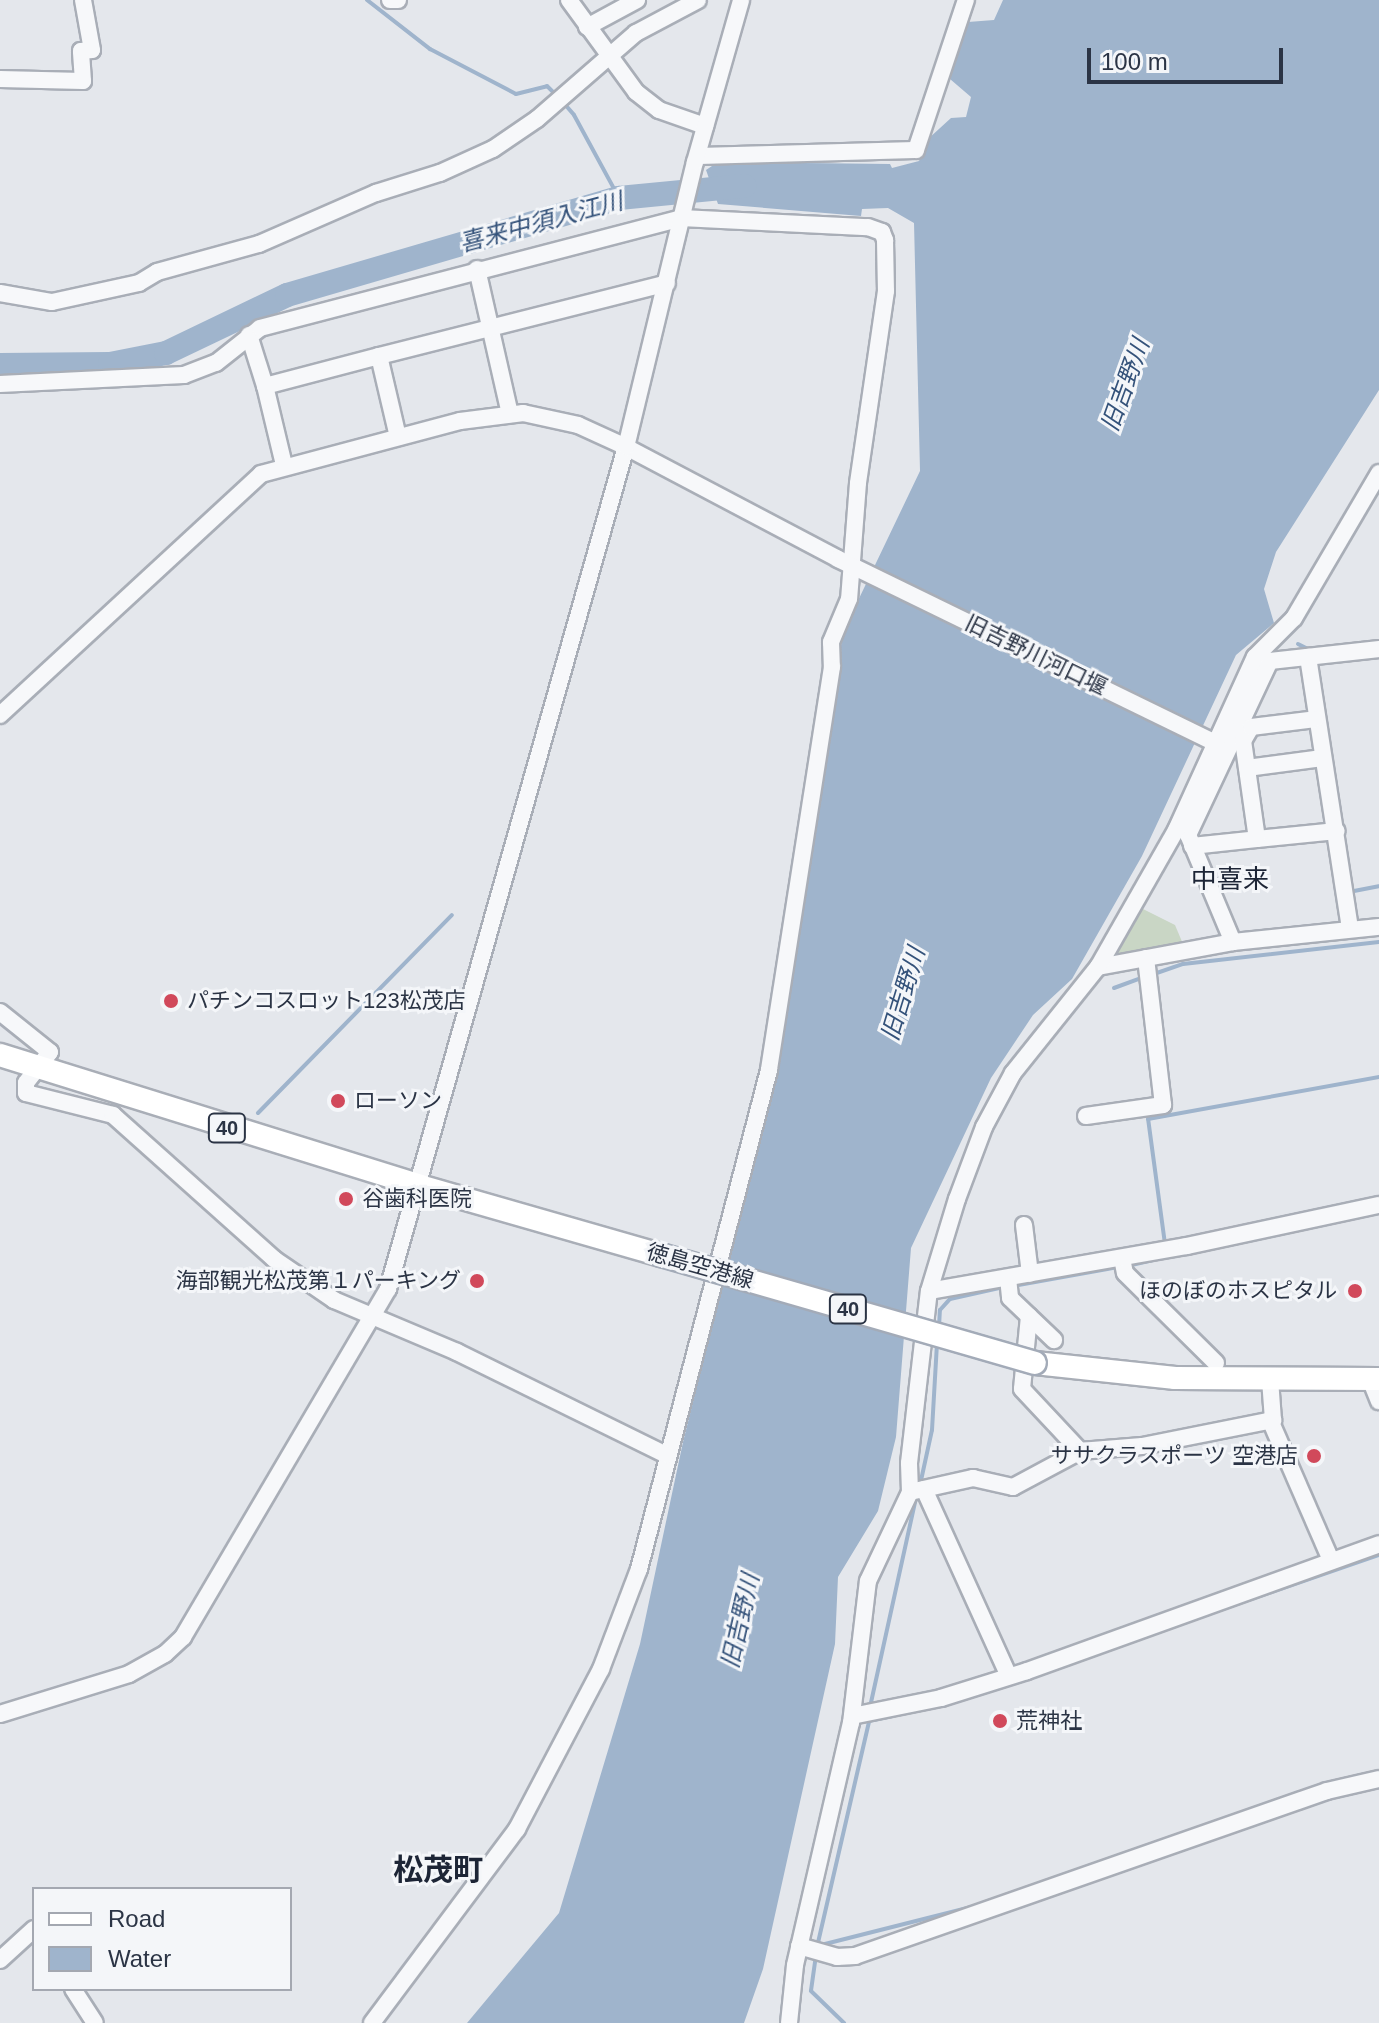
<!DOCTYPE html>
<html>
<head>
<meta charset="utf-8">
<style>
  body { margin:0 }
  #map { position:relative; width:1379px; height:2023px; overflow:hidden; background:#e4e7ec; font-family:Arial,"Noto Sans JP",sans-serif }
  div>[style] { position:absolute }
  [style*='--x'] { left:calc(var(--x)*1px); top:calc(var(--y)*1px); width:calc(var(--w)*1px); rotate:calc(var(--a)*1deg) }
  .green>* { inset:0; background:#c9d6c5 }
  .water>* { inset:0; background:#9fb4cc }
  .stream>* { height:4px; margin:-2px; padding:0 2px; transform-origin:2px; border-radius:2px; background:#9fb4cc }
  .river>* { height:24px; margin:-12px; padding:0 12px; transform-origin:12px; border-radius:12px; background:#9fb4cc }
  .roads { filter:drop-shadow(2px 0 #a9aeb7) drop-shadow(-2px 0 #a9aeb7) drop-shadow(0 2px #a9aeb7) drop-shadow(0 -2px #a9aeb7) }
  .minor>* { height:16px; margin:-8px; padding:0 8px; transform-origin:8px; border-radius:8px; background:#f7f8fa }
  .major>* { height:22px; margin:-11px; padding:0 11px; transform-origin:11px; border-radius:11px; background:#fff }
  .bridges { filter:drop-shadow(2px 0 #a3abb8) drop-shadow(-2px 0 #a3abb8) drop-shadow(0 2px #a3abb8) drop-shadow(0 -2px #a3abb8) }
  .major-bridge>* { height:22px; margin:-11px; padding:0 11px; transform-origin:11px; border-radius:11px; background:#fff }
  .dots>* { width:22px; height:22px; translate:-50% -50%; box-sizing:border-box; border:4px solid #f4f6f9; border-radius:50% }
  span { translate:-50% -50%; white-space:nowrap; text-align:center; line-height:1.15; -webkit-text-stroke:6px #f4f6f9; paint-order:stroke }
  .shield-label span { padding:2px 6px; background:#f4f6f9; border:2px solid; border-radius:6px; -webkit-text-stroke-width:0 }
  .shield-label { font-size:20px; color:#2b3445; font-weight:700 }
  .street-label { font-size:22px; color:#2b3445 }
  .poi-label { font-size:22px; color:#2b3445 }
  .left { translate:0 -50%; text-align:left }
  .right { translate:-100% -50%; text-align:right }
  .water-label { font-size:24px; color:#34527a; font-style:italic }
  .quarter-label { font-size:26px; color:#1d2536 }
  .district-label { font-size:30px; color:#1d2536; font-weight:700 }
  .legend { position:absolute; left:32px; top:1887px; width:260px; height:104px; box-sizing:border-box; background:#f4f6f9; border:2px solid #a4a8b1; margin:0; padding:10px 14px; list-style:none; font-size:24px; color:#2b3445 }
  .legend li { display:flex; align-items:center; gap:16px; height:40px }
  .legend b { width:40px; border:2px solid #a4a8b1 }
  .scale { position:absolute; left:1087px; top:48px; width:196px; height:36px; box-sizing:border-box; border:4px solid #2b3445; border-top:0; padding-left:10px; font-size:24px; line-height:28px; white-space:nowrap; color:#2b3445; -webkit-text-stroke:6px #f4f6f9; paint-order:stroke }
</style>
</head>
<body>
<div id="map">
  <div class="green">
    <i style="clip-path:polygon(1137px 906px,1175px 925px,1183px 944px,1114px 957px)"></i>
  </div>
  <div class="water">
    <i style="clip-path:polygon(1003px 0,1379px 0,1379px 390px,1276px 552px,1264px 589px,1274px 623px,1236px 655px,1142px 856px,1072px 979px,1033px 1015px,991px 1078px,911px 1248px,896px 1437px,878px 1511px,838px 1577px,835px 1644px,763px 1969px,744px 2023px,467px 2023px,559px 1913px,640px 1644px,683px 1442px,782px 1044px,843px 632px,920px 471px,914px 223px,888px 208px,862px 209px,861px 216px,718px 204px,706px 170px,718px 162px,890px 164px,892px 168px,919px 161px,928px 139px,951px 118px,966px 117px,971px 97px,950px 79px,968px 22px,994px 20px)"></i>
  </div>
  <div class="stream">
    <i style="--x:367;--y:0;--w:80;--a:37.9"></i>
    <i style="--x:430;--y:49;--w:97;--a:27.6"></i>
    <i style="--x:516;--y:94;--w:32;--a:-14"></i>
    <i style="--x:547;--y:86;--w:13;--a:45"></i>
    <i style="--x:562;--y:101;--w:18;--a:49"></i>
    <i style="--x:574;--y:115;--w:94;--a:61.5"></i>
    <i style="--x:1298;--y:644;--w:13;--a:27"></i>
    <i style="--x:1354;--y:891;--w:25;--a:-11"></i>
    <i style="--x:1151;--y:975;--w:34;--a:-19"></i>
    <i style="--x:1183;--y:964;--w:197;--a:-6.4"></i>
    <i style="--x:1114;--y:988;--w:30;--a:-20"></i>
    <i style="--x:258;--y:1113;--w:277;--a:-45.6"></i>
    <i style="--x:1165;--y:1244;--w:126;--a:-97.7"></i>
    <i style="--x:1148;--y:1119;--w:235;--a:-10.3"></i>
    <i style="--x:1127;--y:1266;--w:28;--a:-13"></i>
    <i style="--x:1013;--y:1286;--w:108;--a:-10.2"></i>
    <i style="--x:939;--y:1327;--w:17;--a:-87"></i>
    <i style="--x:940;--y:1310;--w:15;--a:-48"></i>
    <i style="--x:950;--y:1299;--w:55;--a:-12.5"></i>
    <i style="--x:920;--y:1485;--w:56;--a:-77.7"></i>
    <i style="--x:932;--y:1430;--w:87;--a:-86.7"></i>
    <i style="--x:963;--y:1699;--w:440;--a:-19.1"></i>
    <i style="--x:870;--y:1707;--w:215;--a:-77.6"></i>
    <i style="--x:1277;--y:1800;--w:20;--a:-18"></i>
    <i style="--x:821;--y:1945;--w:155;--a:-14.2"></i>
    <i style="--x:817;--y:1947;--w:232;--a:-77"></i>
    <i style="--x:869;--y:1721;--w:24;--a:-12"></i>
    <i style="--x:816;--y:1955;--w:36;--a:98"></i>
    <i style="--x:811;--y:1991;--w:46;--a:44.1"></i>
  </div>
  <div class="river">
    <i style="--x:0;--y:365;--w:110;--a:-0.5"></i>
    <i style="--x:110;--y:364;--w:57;--a:-11.1"></i>
    <i style="--x:166;--y:353;--w:134;--a:-25.6"></i>
    <i style="--x:287;--y:295;--w:346;--a:-16.3"></i>
    <i style="--x:619;--y:198;--w:126;--a:-5.5"></i>
  </div>
  <div class="roads">
    <div class="minor">
      <i style="--x:390;--y:0;--w:8;--a:0"></i>
      <i style="--x:569;--y:0;--w:114;--a:53.9"></i>
      <i style="--x:636;--y:92;--w:29;--a:38"></i>
      <i style="--x:659;--y:110;--w:49;--a:19.2"></i>
      <i style="--x:587;--y:27;--w:57;--a:-28.4"></i>
      <i style="--x:0;--y:79;--w:83;--a:1.4"></i>
      <i style="--x:83;--y:81;--w:30;--a:-94"></i>
      <i style="--x:81;--y:51;--w:11;--a:-5"></i>
      <i style="--x:92;--y:50;--w:51;--a:-100.2"></i>
      <i style="--x:698;--y:156;--w:218;--a:-1.6"></i>
      <i style="--x:916;--y:150;--w:158;--a:-71.6"></i>
      <i style="--x:477;--y:269;--w:149;--a:77.2"></i>
      <i style="--x:0;--y:293;--w:53;--a:9.8"></i>
      <i style="--x:52;--y:302;--w:89;--a:-12.3"></i>
      <i style="--x:139;--y:283;--w:21;--a:-31"></i>
      <i style="--x:157;--y:272;--w:106;--a:-15.4"></i>
      <i style="--x:259;--y:244;--w:128;--a:-23.6"></i>
      <i style="--x:376;--y:193;--w:67;--a:-17.4"></i>
      <i style="--x:440;--y:173;--w:58;--a:-24.4"></i>
      <i style="--x:493;--y:149;--w:53;--a:-34.3"></i>
      <i style="--x:537;--y:119;--w:131;--a:-41"></i>
      <i style="--x:636;--y:33;--w:70;--a:-28"></i>
      <i style="--x:249;--y:335;--w:53;--a:72.6"></i>
      <i style="--x:0;--y:384;--w:184;--a:-2.8"></i>
      <i style="--x:184;--y:375;--w:34;--a:-21"></i>
      <i style="--x:216;--y:363;--w:56;--a:-38.5"></i>
      <i style="--x:260;--y:328;--w:435;--a:-14.6"></i>
      <i style="--x:681;--y:218;--w:187;--a:2.8"></i>
      <i style="--x:868;--y:227;--w:15;--a:20"></i>
      <i style="--x:882;--y:232;--w:9;--a:69"></i>
      <i style="--x:885;--y:240;--w:51;--a:88.9"></i>
      <i style="--x:886;--y:291;--w:194;--a:98.3"></i>
      <i style="--x:858;--y:483;--w:116;--a:94.4"></i>
      <i style="--x:849;--y:599;--w:47;--a:112.7"></i>
      <i style="--x:831;--y:642;--w:25;--a:88"></i>
      <i style="--x:832;--y:667;--w:408;--a:98.9"></i>
      <i style="--x:769;--y:1070;--w:516;--a:104.6"></i>
      <i style="--x:639;--y:1569;--w:107;--a:110.8"></i>
      <i style="--x:601;--y:1669;--w:181;--a:117.7"></i>
      <i style="--x:517;--y:1829;--w:242;--a:126.8"></i>
      <i style="--x:398;--y:437;--w:83;--a:-103.2"></i>
      <i style="--x:379;--y:356;--w:297;--a:-14.2"></i>
      <i style="--x:284;--y:465;--w:81;--a:-103.5"></i>
      <i style="--x:265;--y:386;--w:118;--a:-14.7"></i>
      <i style="--x:1308;--y:657;--w:275;--a:81.2"></i>
      <i style="--x:0;--y:715;--w:355;--a:-42.7"></i>
      <i style="--x:261;--y:474;--w:206;--a:-14.9"></i>
      <i style="--x:460;--y:421;--w:64;--a:-7.2"></i>
      <i style="--x:523;--y:413;--w:56;--a:12.3"></i>
      <i style="--x:578;--y:425;--w:53;--a:24.6"></i>
      <i style="--x:626;--y:447;--w:240;--a:27.8"></i>
      <i style="--x:838;--y:559;--w:417;--a:26"></i>
      <i style="--x:1247;--y:768;--w:76;--a:-7.6"></i>
      <i style="--x:1188;--y:835;--w:192;--a:-64.8"></i>
      <i style="--x:1270;--y:661;--w:110;--a:-6.3"></i>
      <i style="--x:1189;--y:837;--w:114;--a:67.3"></i>
      <i style="--x:1257;--y:839;--w:80;--a:-5.7"></i>
      <i style="--x:1192;--y:846;--w:65;--a:-6.1"></i>
      <i style="--x:1257;--y:839;--w:99;--a:-98.1"></i>
      <i style="--x:1243;--y:741;--w:16;--a:-60"></i>
      <i style="--x:1251;--y:727;--w:65;--a:-7"></i>
      <i style="--x:1098;--y:967;--w:137;--a:-10.5"></i>
      <i style="--x:1233;--y:942;--w:147;--a:-5.9"></i>
      <i style="--x:0;--y:1012;--w:64;--a:38.7"></i>
      <i style="--x:50;--y:1052;--w:39;--a:128"></i>
      <i style="--x:26;--y:1083;--w:10;--a:90"></i>
      <i style="--x:26;--y:1093;--w:90;--a:14.2"></i>
      <i style="--x:113;--y:1115;--w:216;--a:41.8"></i>
      <i style="--x:274;--y:1259;--w:73;--a:34.3"></i>
      <i style="--x:334;--y:1300;--w:134;--a:22.9"></i>
      <i style="--x:457;--y:1352;--w:233;--a:26.2"></i>
      <i style="--x:1086;--y:1116;--w:78;--a:-8.1"></i>
      <i style="--x:1163;--y:1105;--w:148;--a:-96.6"></i>
      <i style="--x:1024;--y:1225;--w:49;--a:83"></i>
      <i style="--x:1122;--y:1258;--w:15;--a:79"></i>
      <i style="--x:1125;--y:1273;--w:128;--a:44.7"></i>
      <i style="--x:1008;--y:1278;--w:20;--a:84"></i>
      <i style="--x:1010;--y:1298;--w:61;--a:43.7"></i>
      <i style="--x:929;--y:1291;--w:262;--a:-9.9"></i>
      <i style="--x:1187;--y:1246;--w:196;--a:-12.1"></i>
      <i style="--x:1029;--y:1316;--w:73;--a:95.5"></i>
      <i style="--x:1022;--y:1389;--w:85;--a:46.9"></i>
      <i style="--x:1370;--y:1379;--w:24;--a:68"></i>
      <i style="--x:1270;--y:1420;--w:153;--a:66.5"></i>
      <i style="--x:924;--y:1489;--w:205;--a:65.6"></i>
      <i style="--x:910;--y:1492;--w:65;--a:-12.5"></i>
      <i style="--x:973;--y:1478;--w:41;--a:12.7"></i>
      <i style="--x:1013;--y:1487;--w:76;--a:-28.2"></i>
      <i style="--x:1080;--y:1451;--w:62;--a:-4.6"></i>
      <i style="--x:1142;--y:1446;--w:134;--a:-11.2"></i>
      <i style="--x:1273;--y:1420;--w:41;--a:-94.2"></i>
      <i style="--x:0;--y:1714;--w:135;--a:-17.2"></i>
      <i style="--x:129;--y:1674;--w:41;--a:-29.1"></i>
      <i style="--x:165;--y:1654;--w:25;--a:-43"></i>
      <i style="--x:183;--y:1637;--w:404;--a:-59.5"></i>
      <i style="--x:388;--y:1289;--w:875;--a:-74.22"></i>
      <i style="--x:626;--y:447;--w:293;--a:-76.4"></i>
      <i style="--x:695;--y:162;--w:168;--a:-74.1"></i>
      <i style="--x:852;--y:1716;--w:91;--a:-11.4"></i>
      <i style="--x:941;--y:1698;--w:90;--a:-17.4"></i>
      <i style="--x:1027;--y:1671;--w:374;--a:-19.8"></i>
      <i style="--x:799;--y:1946;--w:40;--a:16"></i>
      <i style="--x:837;--y:1957;--w:18;--a:-3"></i>
      <i style="--x:855;--y:1956;--w:500;--a:-19.27"></i>
      <i style="--x:1327;--y:1791;--w:53;--a:-13"></i>
      <i style="--x:0;--y:1960;--w:46;--a:-42.4"></i>
      <i style="--x:73;--y:1989;--w:40;--a:57.1"></i>
      <i style="--x:789;--y:2023;--w:58;--a:-84.1"></i>
      <i style="--x:795;--y:1965;--w:248;--a:-77"></i>
      <i style="--x:851;--y:1723;--w:143;--a:-83.2"></i>
      <i style="--x:868;--y:1581;--w:98;--a:-64.7"></i>
      <i style="--x:910;--y:1492;--w:29;--a:-92"></i>
      <i style="--x:909;--y:1463;--w:173;--a:-83.4"></i>
      <i style="--x:929;--y:1291;--w:96;--a:-73.1"></i>
      <i style="--x:957;--y:1199;--w:77;--a:-69.4"></i>
      <i style="--x:984;--y:1127;--w:61;--a:-61.8"></i>
      <i style="--x:1013;--y:1073;--w:136;--a:-51.3"></i>
      <i style="--x:1098;--y:967;--w:158;--a:-60.3"></i>
      <i style="--x:1176;--y:830;--w:190;--a:-65.5"></i>
      <i style="--x:1255;--y:657;--w:55;--a:-45"></i>
      <i style="--x:1294;--y:618;--w:168;--a:-59.6"></i>
    </div>
    <div class="major">
      <i style="--x:0;--y:1055;--w:440;--a:17.3"></i>
      <i style="--x:420;--y:1186;--w:251;--a:16"></i>
      <i style="--x:1035;--y:1363;--w:141;--a:6.1"></i>
      <i style="--x:1175;--y:1378;--w:204;--a:0.3"></i>
    </div>
  </div>
  <div class="bridges">
    <div class="major-bridge">
      <i style="--x:661;--y:1255;--w:389;--a:16.1"></i>
    </div>
  </div>
  <div class="dots">
    <i style="left:171px;top:1001px;background:#d1495b"></i>
    <i style="left:338px;top:1101px;background:#d1495b"></i>
    <i style="left:346px;top:1199px;background:#d1495b"></i>
    <i style="left:477px;top:1281px;background:#d1495b"></i>
    <i style="left:1355px;top:1291px;background:#d1495b"></i>
    <i style="left:1314px;top:1456px;background:#d1495b"></i>
    <i style="left:1000px;top:1721px;background:#d1495b"></i>
  </div>
  <div class="shield-label">
    <span style="left:227px;top:1128px">40</span>
    <span style="left:848px;top:1309px">40</span>
  </div>
  <div class="street-label">
    <span style="left:1036px;top:655px;rotate:26deg">旧吉野川河口堰</span>
    <span style="left:700px;top:1266px;rotate:16deg">徳島空港線</span>
  </div>
  <div class="poi-label">
    <span class="left" style="left:187px;top:1001px">パチンコスロット123松茂店</span>
    <span class="left" style="left:354px;top:1101px">ローソン</span>
    <span class="left" style="left:362px;top:1199px">谷歯科医院</span>
    <span class="right" style="left:461px;top:1281px">海部観光松茂第１パーキング</span>
    <span class="right" style="left:1337px;top:1291px">ほのぼのホスピタル</span>
    <span class="right" style="left:1298px;top:1456px">ササクラスポーツ 空港店</span>
    <span class="left" style="left:1016px;top:1721px">荒神社</span>
  </div>
  <div class="water-label">
    <span style="left:541px;top:222px;rotate:-15deg">喜来中須入江川</span>
    <span style="left:1125px;top:385px;rotate:-70deg">旧吉野川</span>
    <span style="left:903px;top:994px;rotate:-73deg">旧吉野川</span>
    <span style="left:740px;top:1621px;rotate:-77deg">旧吉野川</span>
  </div>
  <div class="quarter-label">
    <span style="left:1230px;top:880px">中喜来</span>
  </div>
  <div class="district-label">
    <span style="left:438px;top:1870px">松茂町</span>
  </div>
  <ul class="legend">
  <li><b style="height:10px;background:#fff"></b>Road</li>
  <li><b style="height:22px;background:#9fb4cc"></b>Water</li>
  </ul>
  <div class="scale">100 m</div>
</div>
</body>
</html>
